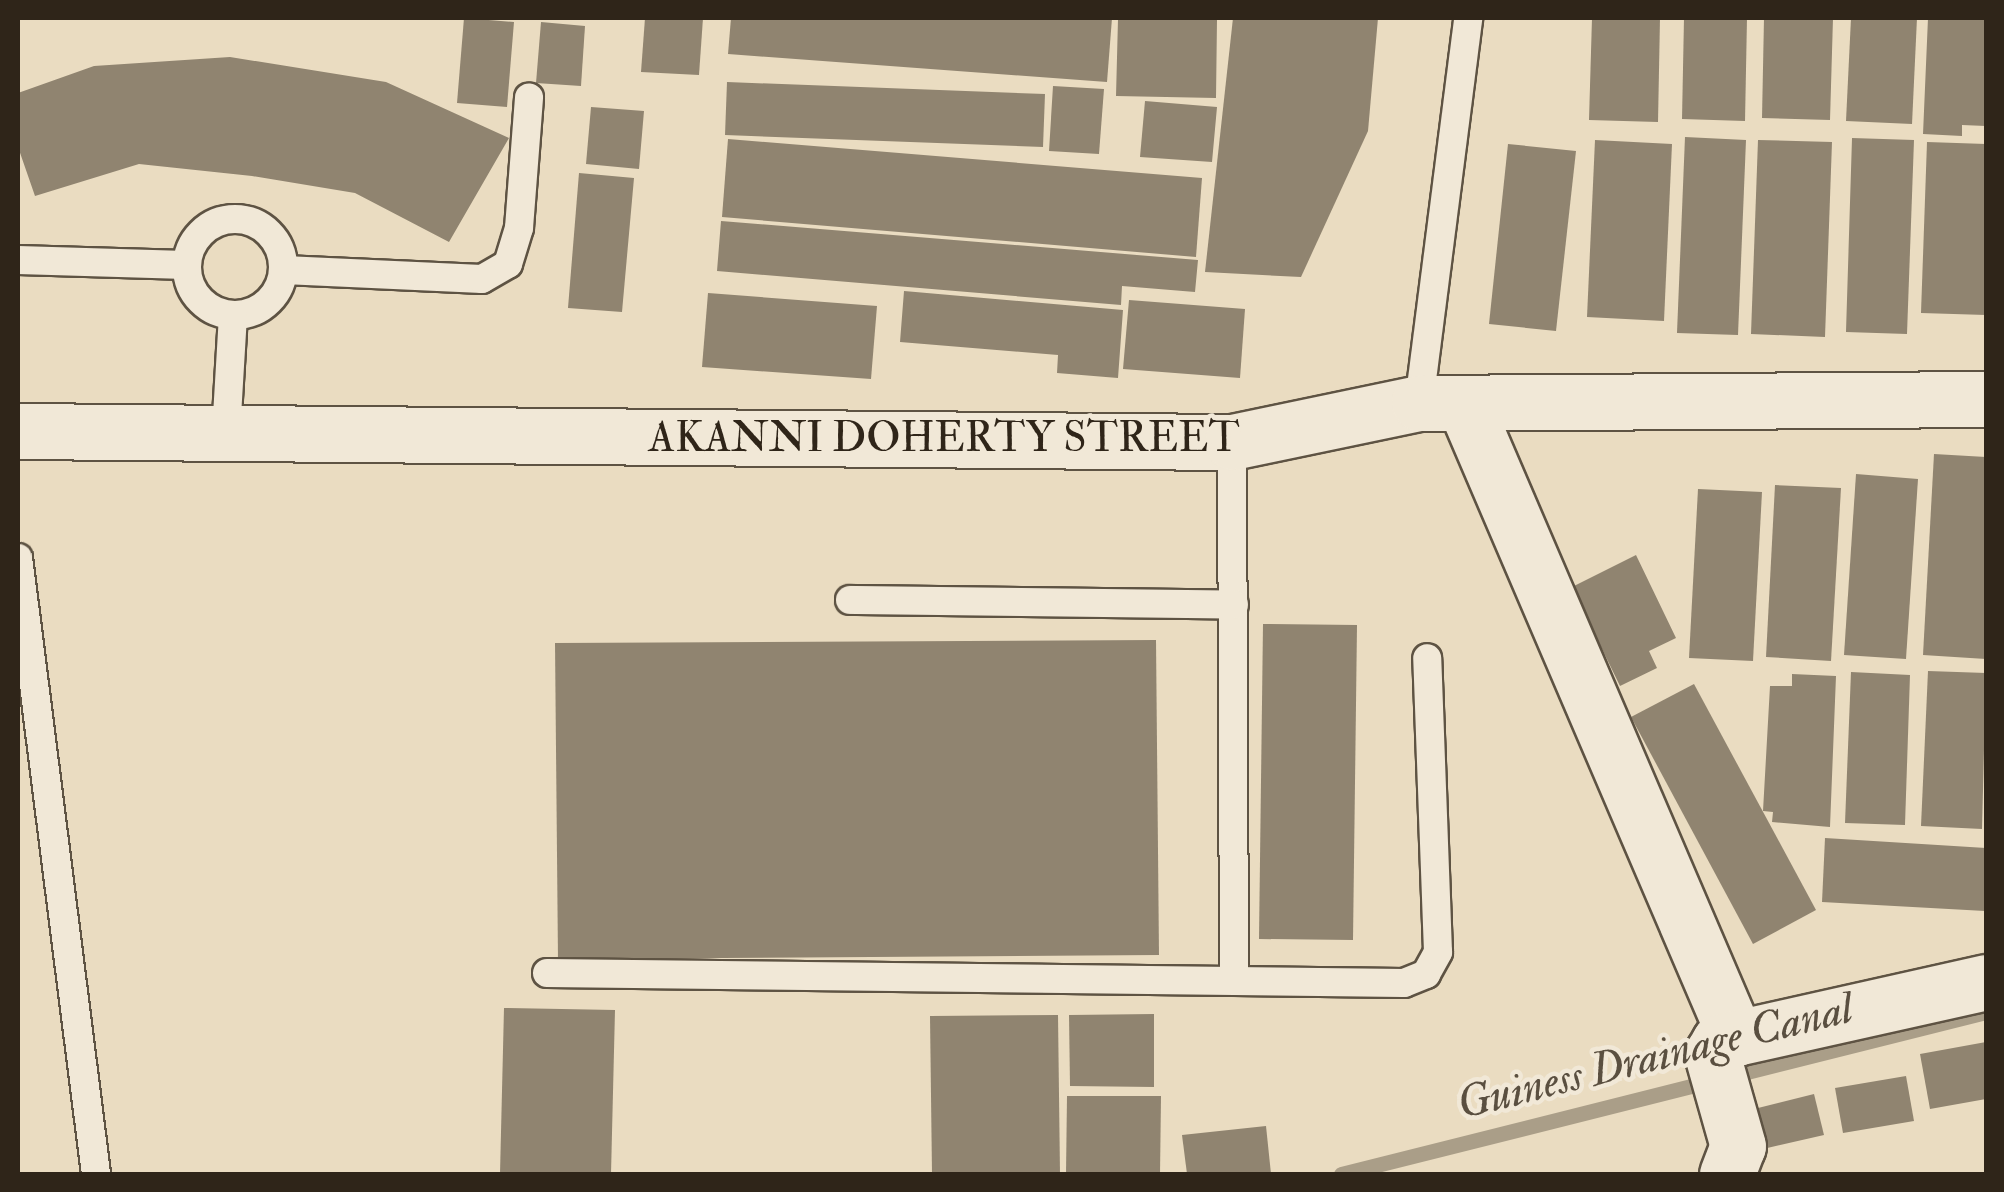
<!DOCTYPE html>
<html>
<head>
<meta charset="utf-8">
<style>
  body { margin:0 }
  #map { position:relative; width:2004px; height:1192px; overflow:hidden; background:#eadcc1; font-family:"IM FELL Double Pica",serif }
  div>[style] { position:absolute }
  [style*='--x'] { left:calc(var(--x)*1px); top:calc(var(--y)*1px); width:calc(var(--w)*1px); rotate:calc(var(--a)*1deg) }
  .stream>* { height:15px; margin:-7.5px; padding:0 7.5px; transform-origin:7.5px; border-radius:7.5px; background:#aa9e88 }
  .building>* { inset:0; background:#908470 }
  .roads { filter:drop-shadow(2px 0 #5e5343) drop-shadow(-2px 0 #5e5343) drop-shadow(0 2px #5e5343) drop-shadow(0 -2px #5e5343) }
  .service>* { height:28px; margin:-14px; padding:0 14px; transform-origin:14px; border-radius:14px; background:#f1e8d7 }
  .service>.ring { margin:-14px; padding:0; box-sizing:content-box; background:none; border:28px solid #f1e8d7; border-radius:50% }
  .minor>* { height:55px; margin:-27.5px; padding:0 27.5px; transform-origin:27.5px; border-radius:27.5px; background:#f1e8d7 }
  .tertiary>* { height:55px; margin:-27.5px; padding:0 27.5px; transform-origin:27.5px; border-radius:27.5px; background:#f1e8d7 }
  span { translate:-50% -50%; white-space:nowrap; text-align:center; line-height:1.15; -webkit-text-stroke:9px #f1e8d7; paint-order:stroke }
  .street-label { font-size:42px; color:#2f2519 }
  .water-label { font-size:45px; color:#5a4f40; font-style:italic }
  .frame { position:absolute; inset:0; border:20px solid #2f2519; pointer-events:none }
</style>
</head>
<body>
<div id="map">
  <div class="stream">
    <i style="--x:1341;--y:1174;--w:665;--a:-14.1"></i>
  </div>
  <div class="building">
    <i style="clip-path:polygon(464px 18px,514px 22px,507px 107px,457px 103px)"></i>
    <i style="clip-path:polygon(645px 18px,703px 18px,699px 75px,641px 72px)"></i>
    <i style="clip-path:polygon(731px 18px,1112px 18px,1107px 82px,728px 54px)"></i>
    <i style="clip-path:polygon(1205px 18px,1226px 18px,1217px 20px,1216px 98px,1116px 96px,1118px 19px)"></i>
    <i style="clip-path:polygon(1233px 18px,1378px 18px,1368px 131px,1301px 277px,1205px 272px)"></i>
    <i style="clip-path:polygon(1592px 18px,1660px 18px,1658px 122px,1589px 120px)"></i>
    <i style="clip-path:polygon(1684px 18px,1747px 18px,1745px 121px,1682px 119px)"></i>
    <i style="clip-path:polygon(1764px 18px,1833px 18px,1830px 120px,1762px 118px)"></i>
    <i style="clip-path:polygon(1851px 18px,1917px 18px,1912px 124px,1846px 121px)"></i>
    <i style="clip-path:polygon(1928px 18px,1986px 18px,1986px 126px,1962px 125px,1962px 136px,1923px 134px)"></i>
    <i style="clip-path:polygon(541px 22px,585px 26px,581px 86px,536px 83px)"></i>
    <i style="clip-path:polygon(230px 57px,386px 82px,509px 138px,449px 242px,355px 193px,252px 176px,139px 164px,35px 196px,18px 147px,18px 93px,94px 66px)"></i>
    <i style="clip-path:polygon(727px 82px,1045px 94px,1043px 147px,725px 135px)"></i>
    <i style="clip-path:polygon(1053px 86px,1104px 89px,1099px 154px,1049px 151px)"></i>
    <i style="clip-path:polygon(1145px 101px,1217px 107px,1212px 162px,1140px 157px)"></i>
    <i style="clip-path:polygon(591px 107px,644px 111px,639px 169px,586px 164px)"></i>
    <i style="clip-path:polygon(1685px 137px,1746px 140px,1738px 335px,1677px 333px)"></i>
    <i style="clip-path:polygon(1852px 138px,1914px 140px,1907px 334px,1846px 332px)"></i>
    <i style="clip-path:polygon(728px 139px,1202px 178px,1196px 257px,722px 217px)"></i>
    <i style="clip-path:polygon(1595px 140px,1672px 144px,1664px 321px,1587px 317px)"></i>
    <i style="clip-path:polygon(1758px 140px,1832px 142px,1825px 337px,1751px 334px)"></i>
    <i style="clip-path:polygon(1927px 142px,1986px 144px,1986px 315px,1921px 313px)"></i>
    <i style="clip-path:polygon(1508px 144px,1576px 151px,1556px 331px,1489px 324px)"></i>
    <i style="clip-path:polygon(579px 173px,634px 178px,622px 312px,568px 308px)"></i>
    <i style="clip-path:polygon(721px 221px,1198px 260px,1195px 292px,1122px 286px,1121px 305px,717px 271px)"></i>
    <i style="clip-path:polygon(904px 291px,1123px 310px,1118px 378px,1057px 373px,1058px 355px,900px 342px)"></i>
    <i style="clip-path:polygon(708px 293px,877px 306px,871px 379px,702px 367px)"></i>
    <i style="clip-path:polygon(1129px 300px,1245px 309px,1240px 378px,1123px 369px)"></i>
    <i style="clip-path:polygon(1934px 454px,1986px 457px,1986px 659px,1923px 655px)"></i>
    <i style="clip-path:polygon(1856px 474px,1918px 479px,1906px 659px,1844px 655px)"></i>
    <i style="clip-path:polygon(1775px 485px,1841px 488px,1831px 661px,1766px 657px)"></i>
    <i style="clip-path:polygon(1698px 489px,1762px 492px,1753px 661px,1689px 658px)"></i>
    <i style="clip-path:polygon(1636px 555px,1676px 638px,1649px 651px,1657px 668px,1620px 686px,1572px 587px)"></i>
    <i style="clip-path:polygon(1263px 624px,1357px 625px,1353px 940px,1259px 939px)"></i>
    <i style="clip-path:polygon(1156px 640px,1159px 955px,558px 959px,555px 643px)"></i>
    <i style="clip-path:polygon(1928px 671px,1986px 673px,1982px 829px,1921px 826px)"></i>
    <i style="clip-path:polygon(1851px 672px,1910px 675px,1905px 825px,1845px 823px)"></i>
    <i style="clip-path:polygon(1792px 674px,1836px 676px,1830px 827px,1772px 822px,1773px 812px,1763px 811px,1770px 686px,1792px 686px)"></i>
    <i style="clip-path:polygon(1694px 684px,1816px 910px,1753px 944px,1631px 717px)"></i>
    <i style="clip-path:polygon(1825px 838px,1986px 848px,1985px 911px,1822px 902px)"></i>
    <i style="clip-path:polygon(504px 1008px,615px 1010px,611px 1174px,500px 1174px)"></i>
    <i style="clip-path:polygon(1154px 1014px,1154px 1087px,1070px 1086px,1069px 1015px)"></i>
    <i style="clip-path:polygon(1058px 1015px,1060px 1174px,932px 1174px,930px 1016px)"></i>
    <i style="clip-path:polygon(1986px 1042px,1986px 1099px,1930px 1109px,1920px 1054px)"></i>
    <i style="clip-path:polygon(1906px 1076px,1914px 1121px,1843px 1133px,1835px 1088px)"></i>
    <i style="clip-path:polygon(1814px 1094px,1824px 1135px,1763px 1149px,1754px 1109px)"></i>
    <i style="clip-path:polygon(1067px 1096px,1161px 1096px,1160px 1174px,1066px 1174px)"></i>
    <i style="clip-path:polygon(1266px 1126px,1271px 1174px,1187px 1174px,1182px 1135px)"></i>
  </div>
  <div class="roads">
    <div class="service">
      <i class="ring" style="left:187px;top:219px;width:68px;height:68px"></i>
      <i style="--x:18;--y:260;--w:168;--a:1.7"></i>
      <i style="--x:284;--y:270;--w:198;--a:2.6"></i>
      <i style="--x:482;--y:279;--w:30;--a:-30"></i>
      <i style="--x:508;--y:264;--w:38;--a:-73"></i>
      <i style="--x:519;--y:228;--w:131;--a:-85.6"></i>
      <i style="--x:1419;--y:403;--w:388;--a:-82.7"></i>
      <i style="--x:226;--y:433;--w:117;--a:-86.6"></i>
      <i style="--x:1232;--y:442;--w:538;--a:89.79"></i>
      <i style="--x:18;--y:558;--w:621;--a:82.78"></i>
      <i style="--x:850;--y:600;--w:384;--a:0.7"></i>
      <i style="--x:547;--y:973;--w:857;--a:0.67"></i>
      <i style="--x:1404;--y:983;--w:24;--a:-22"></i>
      <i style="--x:1426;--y:974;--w:25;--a:-61"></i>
      <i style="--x:1438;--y:952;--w:294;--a:-92.1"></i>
    </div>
    <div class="minor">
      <i style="--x:1464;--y:403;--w:691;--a:66.81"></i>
      <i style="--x:1736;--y:1038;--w:256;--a:-12.6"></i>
      <i style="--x:1727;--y:1174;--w:30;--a:-69"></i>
      <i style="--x:1738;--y:1146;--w:96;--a:-105.8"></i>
      <i style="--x:1712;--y:1054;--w:14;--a:-60"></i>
      <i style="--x:1719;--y:1042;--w:17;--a:-13"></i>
    </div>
    <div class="tertiary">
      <i style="--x:18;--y:431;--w:1214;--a:0.52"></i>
      <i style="--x:1232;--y:442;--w:191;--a:-11.8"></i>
      <i style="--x:1419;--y:403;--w:567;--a:-0.4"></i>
    </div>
  </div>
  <div class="street-label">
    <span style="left:944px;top:438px">AKANNI DOHERTY STREET</span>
  </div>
  <div class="water-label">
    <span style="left:1655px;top:1057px;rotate:-14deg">Guiness Drainage Canal</span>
  </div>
  <div class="frame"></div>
</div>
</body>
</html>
